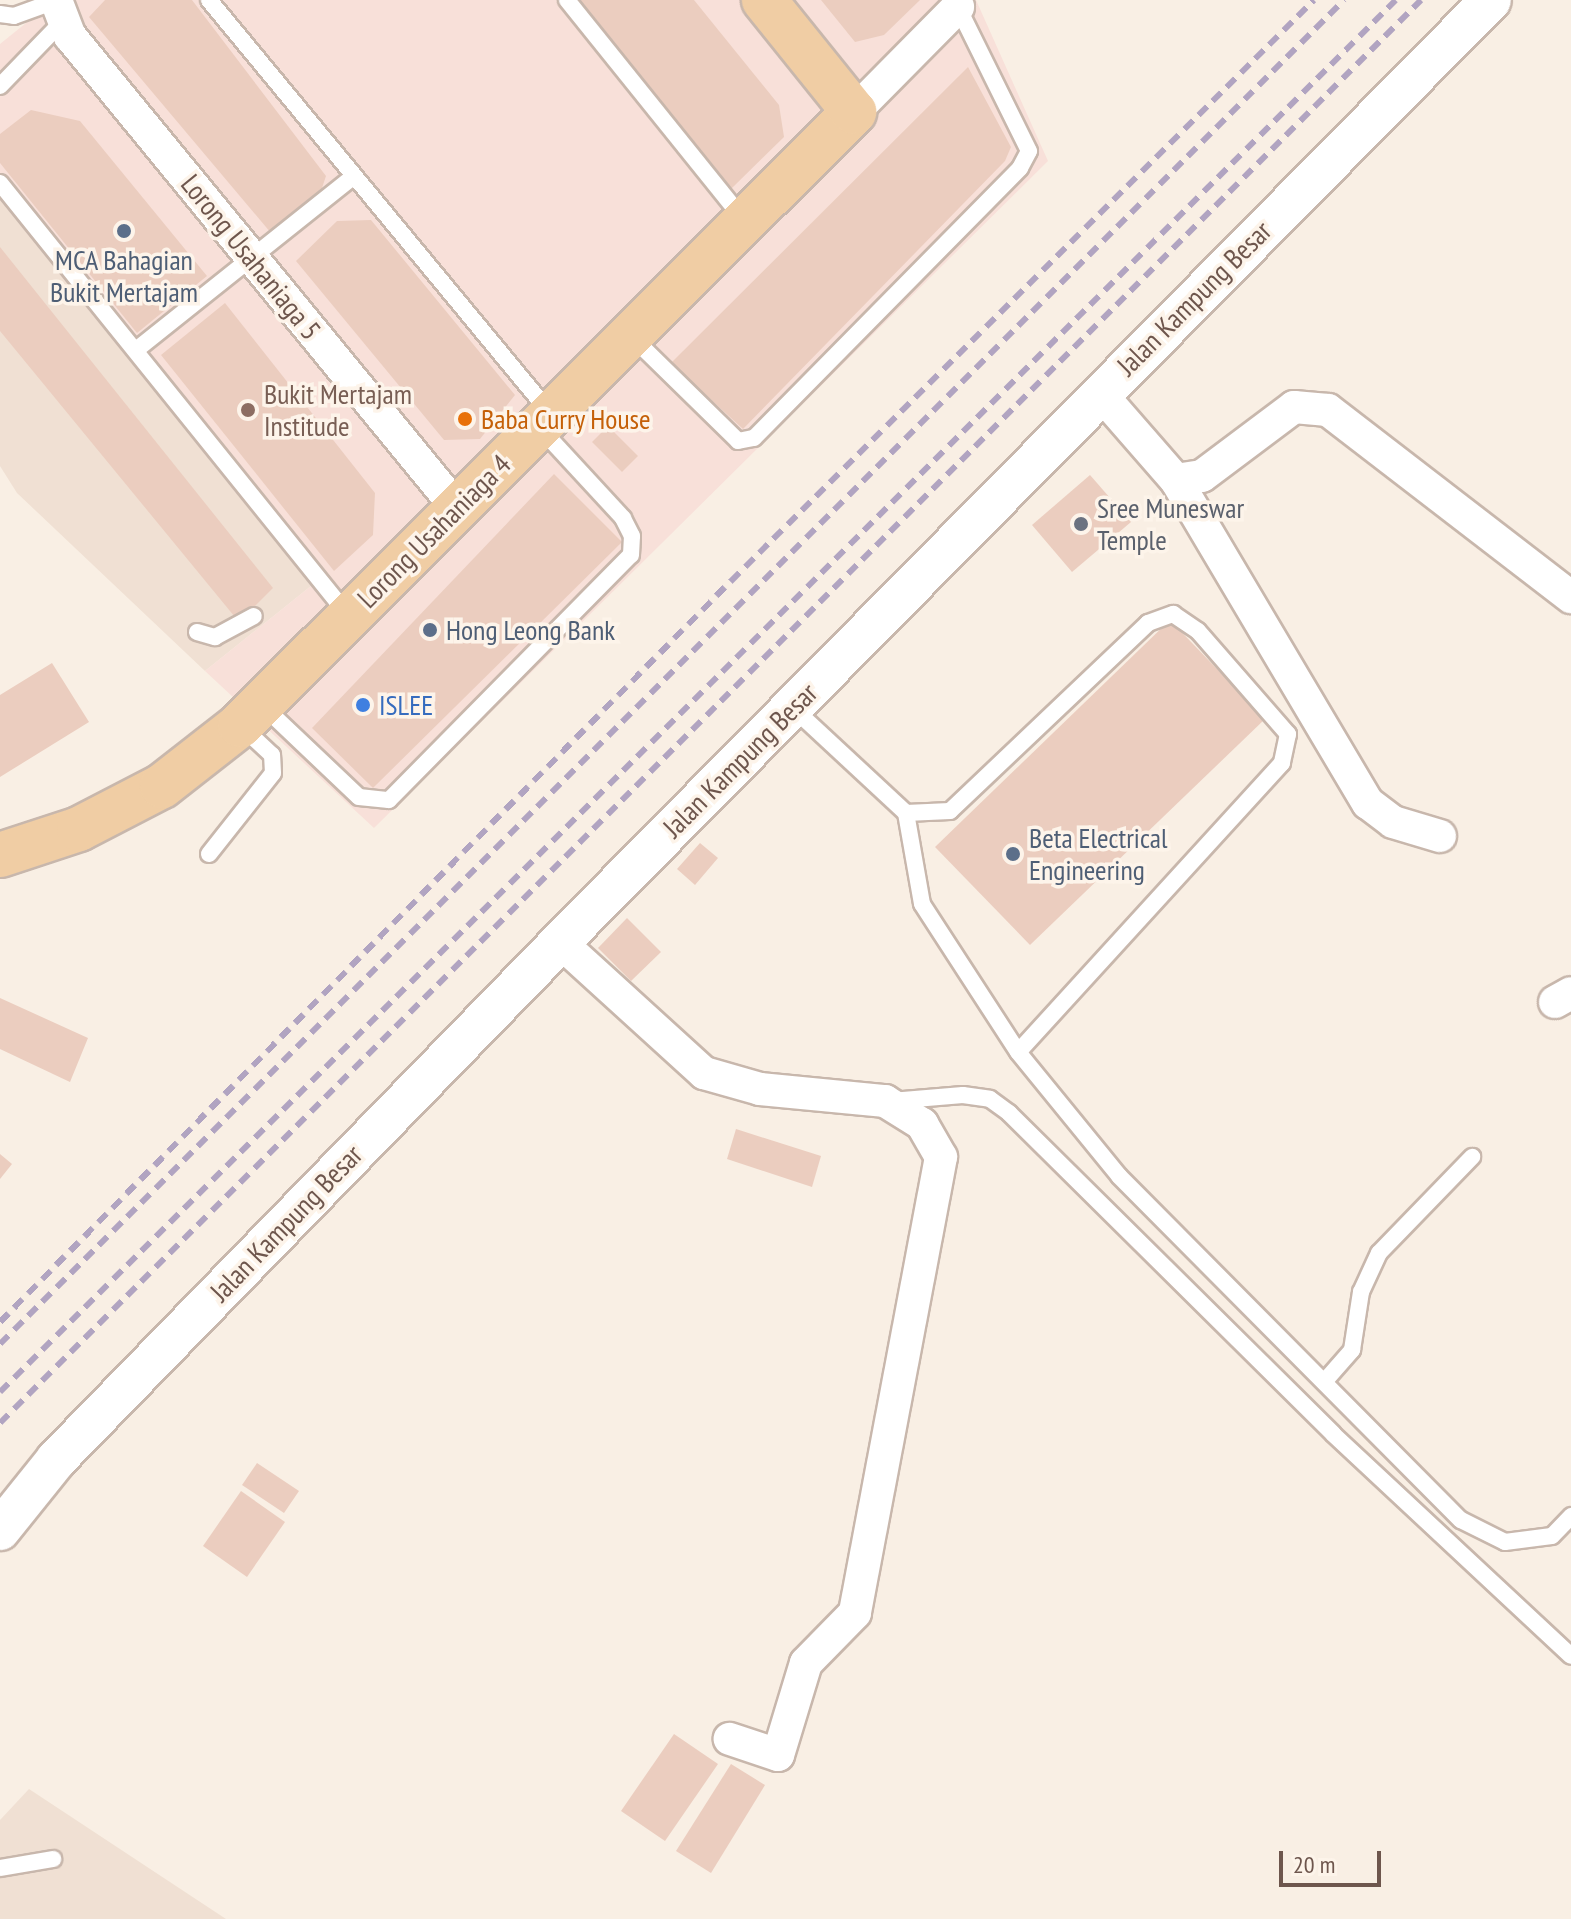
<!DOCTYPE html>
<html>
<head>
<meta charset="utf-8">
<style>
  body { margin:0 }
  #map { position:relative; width:1571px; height:1919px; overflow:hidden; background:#f9efe4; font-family:"PT Sans Narrow",sans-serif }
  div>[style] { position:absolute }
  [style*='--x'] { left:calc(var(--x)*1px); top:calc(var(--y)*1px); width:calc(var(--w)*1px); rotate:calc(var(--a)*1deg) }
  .residential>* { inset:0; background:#f0e0d3 }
  .commercial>* { inset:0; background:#f8e0d9 }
  .building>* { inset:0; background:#ebcdbf }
  .roads { filter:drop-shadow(2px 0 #c8b7ac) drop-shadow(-2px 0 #c8b7ac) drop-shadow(0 2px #c8b7ac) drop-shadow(0 -2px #c8b7ac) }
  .service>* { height:16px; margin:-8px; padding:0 8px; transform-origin:8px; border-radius:8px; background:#fff }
  .minor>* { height:32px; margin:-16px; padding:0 16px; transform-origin:16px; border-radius:16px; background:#fff }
  .tertiary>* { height:40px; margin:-20px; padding:0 20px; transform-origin:20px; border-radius:20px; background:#fff }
  .primary>* { height:44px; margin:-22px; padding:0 22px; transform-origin:22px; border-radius:22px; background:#f0cda4 }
  .rail>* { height:6px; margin-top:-3px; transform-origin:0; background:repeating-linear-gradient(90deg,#b1a4c1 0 12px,transparent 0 20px) }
  .dots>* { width:22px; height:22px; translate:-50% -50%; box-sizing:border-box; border:4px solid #fdf4ea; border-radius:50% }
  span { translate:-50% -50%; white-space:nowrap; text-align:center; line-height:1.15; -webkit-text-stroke:7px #fdf4ea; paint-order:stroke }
  .street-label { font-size:28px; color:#6e564d }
  .service-label { font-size:28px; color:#4e5e75 }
  .left { translate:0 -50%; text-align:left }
  .education-label { font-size:28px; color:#785e54 }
  .food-label { font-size:28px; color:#c56008 }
  .worship-label { font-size:28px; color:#5b616d }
  .shop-label { font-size:28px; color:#366cbe }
  .scale { position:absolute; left:1279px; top:1851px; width:102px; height:36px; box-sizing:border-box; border:4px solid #6e564d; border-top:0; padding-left:10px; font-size:24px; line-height:28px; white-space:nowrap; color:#6e564d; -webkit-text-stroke:6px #fdf4ea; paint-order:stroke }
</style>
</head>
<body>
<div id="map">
  <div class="residential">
    <i style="clip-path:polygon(0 200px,311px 586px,205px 671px,17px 493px,0 466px)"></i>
    <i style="clip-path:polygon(29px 1789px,226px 1919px,0 1919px,0 1820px)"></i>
  </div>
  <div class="commercial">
    <i style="clip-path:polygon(34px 0,976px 0,1048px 161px,374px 828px,205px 671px,311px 586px,0 200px,0 44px,26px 23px)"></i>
  </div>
  <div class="building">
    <i style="clip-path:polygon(105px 0,192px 0,326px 176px,321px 191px,271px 233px,89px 17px)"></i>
    <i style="clip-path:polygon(579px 0,694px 0,779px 105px,784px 137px,731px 189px)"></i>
    <i style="clip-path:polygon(821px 0,920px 0,884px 35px,855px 42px)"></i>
    <i style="clip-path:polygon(968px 67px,1011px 147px,1005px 161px,743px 429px,671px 363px)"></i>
    <i style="clip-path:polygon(31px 110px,80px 121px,207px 276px,137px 333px,0 163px,0 134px)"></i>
    <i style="clip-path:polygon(371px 220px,515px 395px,480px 439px,444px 440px,296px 261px,337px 221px)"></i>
    <i style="clip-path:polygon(0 247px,273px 588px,239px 622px,0 331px)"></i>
    <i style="clip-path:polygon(225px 303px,375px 493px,373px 535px,334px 571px,161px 355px)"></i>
    <i style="clip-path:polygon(608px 426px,638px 456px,622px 472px,592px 442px)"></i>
    <i style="clip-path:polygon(554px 474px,622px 542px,373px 788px,312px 728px)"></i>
    <i style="clip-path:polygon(1090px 475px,1131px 522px,1072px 572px,1032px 525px)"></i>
    <i style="clip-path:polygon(1170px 620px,1265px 719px,1030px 945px,935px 847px)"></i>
    <i style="clip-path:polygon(52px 663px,89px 722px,0 777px,0 695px)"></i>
    <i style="clip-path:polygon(700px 843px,718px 858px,695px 885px,677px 869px)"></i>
    <i style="clip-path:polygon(627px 918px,661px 952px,631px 981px,598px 948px)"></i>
    <i style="clip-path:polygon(0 998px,88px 1038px,70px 1082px,0 1049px)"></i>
    <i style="clip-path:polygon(736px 1129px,821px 1156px,812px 1187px,727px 1159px)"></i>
    <i style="clip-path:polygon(0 1154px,12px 1164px,0 1179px)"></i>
    <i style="clip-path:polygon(257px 1463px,299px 1491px,284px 1513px,242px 1485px)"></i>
    <i style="clip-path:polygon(241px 1491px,285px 1522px,247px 1577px,203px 1546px)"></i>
    <i style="clip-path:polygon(674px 1734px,718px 1764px,665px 1841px,621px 1811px)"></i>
    <i style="clip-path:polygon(731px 1764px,765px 1785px,711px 1873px,676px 1851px)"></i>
  </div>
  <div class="roads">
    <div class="service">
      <i style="--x:209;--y:0;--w:536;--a:50.45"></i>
      <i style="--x:567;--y:0;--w:282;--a:51.2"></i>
      <i style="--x:0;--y:14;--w:14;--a:8"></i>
      <i style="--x:14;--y:16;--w:47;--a:-20"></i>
      <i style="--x:0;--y:86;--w:88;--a:-45.9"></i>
      <i style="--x:0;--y:183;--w:555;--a:51.15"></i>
      <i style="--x:633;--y:338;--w:147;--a:44.4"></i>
      <i style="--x:738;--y:441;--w:16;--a:-11"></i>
      <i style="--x:754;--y:438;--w:379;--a:-45.4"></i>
      <i style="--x:1020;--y:168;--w:19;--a:-62"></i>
      <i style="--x:1029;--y:151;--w:163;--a:-116.3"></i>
      <i style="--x:136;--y:350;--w:279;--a:-38.6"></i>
      <i style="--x:197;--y:632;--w:19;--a:16"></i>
      <i style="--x:215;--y:637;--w:44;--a:-28.3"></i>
      <i style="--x:263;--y:706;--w:132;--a:43.5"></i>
      <i style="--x:359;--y:797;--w:30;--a:6"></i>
      <i style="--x:389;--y:800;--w:344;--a:-45.4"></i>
      <i style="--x:631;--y:555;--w:19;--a:-87"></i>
      <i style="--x:632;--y:536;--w:20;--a:-117"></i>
      <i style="--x:623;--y:518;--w:122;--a:-132.7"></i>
      <i style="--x:792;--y:707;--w:156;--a:42.9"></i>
      <i style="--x:906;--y:813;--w:92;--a:80"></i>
      <i style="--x:922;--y:904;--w:176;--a:57"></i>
      <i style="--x:1018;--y:1052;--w:160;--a:50.8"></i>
      <i style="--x:1119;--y:1176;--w:485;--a:45.2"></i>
      <i style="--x:1461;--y:1520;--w:49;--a:26.6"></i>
      <i style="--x:1505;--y:1542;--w:47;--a:-7.3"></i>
      <i style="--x:1552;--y:1536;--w:28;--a:-46"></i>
      <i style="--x:906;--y:813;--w:44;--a:-2.6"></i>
      <i style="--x:950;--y:811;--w:273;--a:-43.5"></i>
      <i style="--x:1148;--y:623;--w:27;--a:-20"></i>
      <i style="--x:1173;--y:614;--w:30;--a:34"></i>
      <i style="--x:1198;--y:631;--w:137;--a:48.9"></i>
      <i style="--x:1288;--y:734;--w:30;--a:102"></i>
      <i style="--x:1282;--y:763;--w:391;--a:132.4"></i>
      <i style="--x:209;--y:854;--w:103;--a:-51.7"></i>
      <i style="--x:273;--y:773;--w:18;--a:-93"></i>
      <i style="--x:272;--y:755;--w:42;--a:-136.9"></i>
      <i style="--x:891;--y:1101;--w:72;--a:-4.8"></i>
      <i style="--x:963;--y:1095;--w:27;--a:8"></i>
      <i style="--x:990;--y:1099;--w:24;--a:36"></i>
      <i style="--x:1009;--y:1113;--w:456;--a:44.7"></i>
      <i style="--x:1333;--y:1434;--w:325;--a:43"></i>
      <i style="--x:1324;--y:1382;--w:43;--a:-48.8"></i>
      <i style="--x:1352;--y:1350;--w:59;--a:-81.2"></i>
      <i style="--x:1361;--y:1292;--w:43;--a:-65.2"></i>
      <i style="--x:1379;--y:1253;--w:134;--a:-45.9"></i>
      <i style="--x:0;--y:1868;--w:54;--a:-9.6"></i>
    </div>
    <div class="minor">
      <i style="--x:56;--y:0;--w:39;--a:69"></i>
      <i style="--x:70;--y:36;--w:610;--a:50.65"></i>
      <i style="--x:854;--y:112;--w:148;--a:-45.3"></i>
      <i style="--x:1100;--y:393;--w:116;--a:48.9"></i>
      <i style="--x:1176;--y:480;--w:26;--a:-9"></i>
      <i style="--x:1202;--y:476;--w:115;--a:-36.9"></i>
      <i style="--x:1294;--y:407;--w:34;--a:5"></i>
      <i style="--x:1328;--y:410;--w:307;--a:37.6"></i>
      <i style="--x:1176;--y:480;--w:376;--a:59.3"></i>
      <i style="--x:1368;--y:803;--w:31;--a:37"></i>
      <i style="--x:1393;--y:822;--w:49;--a:16.6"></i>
      <i style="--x:560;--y:942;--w:195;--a:42.3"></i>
      <i style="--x:704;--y:1073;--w:58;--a:15.9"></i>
      <i style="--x:760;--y:1089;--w:126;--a:5.5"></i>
      <i style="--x:885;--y:1101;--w:44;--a:31.9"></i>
      <i style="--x:922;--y:1124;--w:38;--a:60"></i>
      <i style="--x:941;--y:1157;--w:464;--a:100.7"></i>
      <i style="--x:855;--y:1613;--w:70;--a:134.4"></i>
      <i style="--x:806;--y:1663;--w:96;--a:106.9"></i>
      <i style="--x:778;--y:1755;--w:51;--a:-161.6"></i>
      <i style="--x:1555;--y:1002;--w:18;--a:-29"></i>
    </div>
    <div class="tertiary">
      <i style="--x:0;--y:1530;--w:90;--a:-51.3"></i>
      <i style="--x:56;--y:1460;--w:723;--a:-45.78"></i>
      <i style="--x:560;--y:942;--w:1324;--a:-45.34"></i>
    </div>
    <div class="primary">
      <i style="--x:0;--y:855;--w:83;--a:-18.2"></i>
      <i style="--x:79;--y:829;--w:93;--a:-27.4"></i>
      <i style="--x:162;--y:786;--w:99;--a:-38"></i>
      <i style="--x:240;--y:725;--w:868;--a:-44.95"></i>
      <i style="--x:854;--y:112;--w:144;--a:-128.8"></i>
    </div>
  </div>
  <div class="rail">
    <i style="--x:0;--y:1322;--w:1041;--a:-45.39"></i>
    <i style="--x:731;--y:581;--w:823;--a:-44.9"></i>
    <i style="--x:0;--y:1344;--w:1901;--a:-45"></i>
    <i style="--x:0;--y:1392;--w:1971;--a:-44.92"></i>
    <i style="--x:0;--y:1423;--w:2011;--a:-45.04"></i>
  </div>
  <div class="dots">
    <i style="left:124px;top:231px;background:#5c6f8a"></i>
    <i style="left:248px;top:410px;background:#8d6e63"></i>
    <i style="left:465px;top:419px;background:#e8710a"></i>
    <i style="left:1081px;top:524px;background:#6b7280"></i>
    <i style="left:430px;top:630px;background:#5c6f8a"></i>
    <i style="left:363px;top:705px;background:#3f7fe0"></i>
    <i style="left:1013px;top:854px;background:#5c6f8a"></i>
  </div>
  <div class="street-label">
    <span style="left:251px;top:257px;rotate:51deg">Lorong Usahaniaga 5</span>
    <span style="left:1194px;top:298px;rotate:-45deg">Jalan Kampung Besar</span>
    <span style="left:434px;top:531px;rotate:-45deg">Lorong Usahaniaga 4</span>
    <span style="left:740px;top:760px;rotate:-45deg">Jalan Kampung Besar</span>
    <span style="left:286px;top:1223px;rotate:-46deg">Jalan Kampung Besar</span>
  </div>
  <div class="service-label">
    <span style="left:124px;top:276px">MCA Bahagian<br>Bukit Mertajam</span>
    <span class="left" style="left:446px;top:630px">Hong Leong Bank</span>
    <span class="left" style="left:1029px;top:854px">Beta Electrical<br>Engineering</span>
  </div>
  <div class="education-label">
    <span class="left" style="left:264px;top:410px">Bukit Mertajam<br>Institude</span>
  </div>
  <div class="food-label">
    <span class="left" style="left:481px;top:419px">Baba Curry House</span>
  </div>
  <div class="worship-label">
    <span class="left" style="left:1097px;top:524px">Sree Muneswar<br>Temple</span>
  </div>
  <div class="shop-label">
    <span class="left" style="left:379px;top:705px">ISLEE</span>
  </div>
  <div class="scale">20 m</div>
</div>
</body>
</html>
